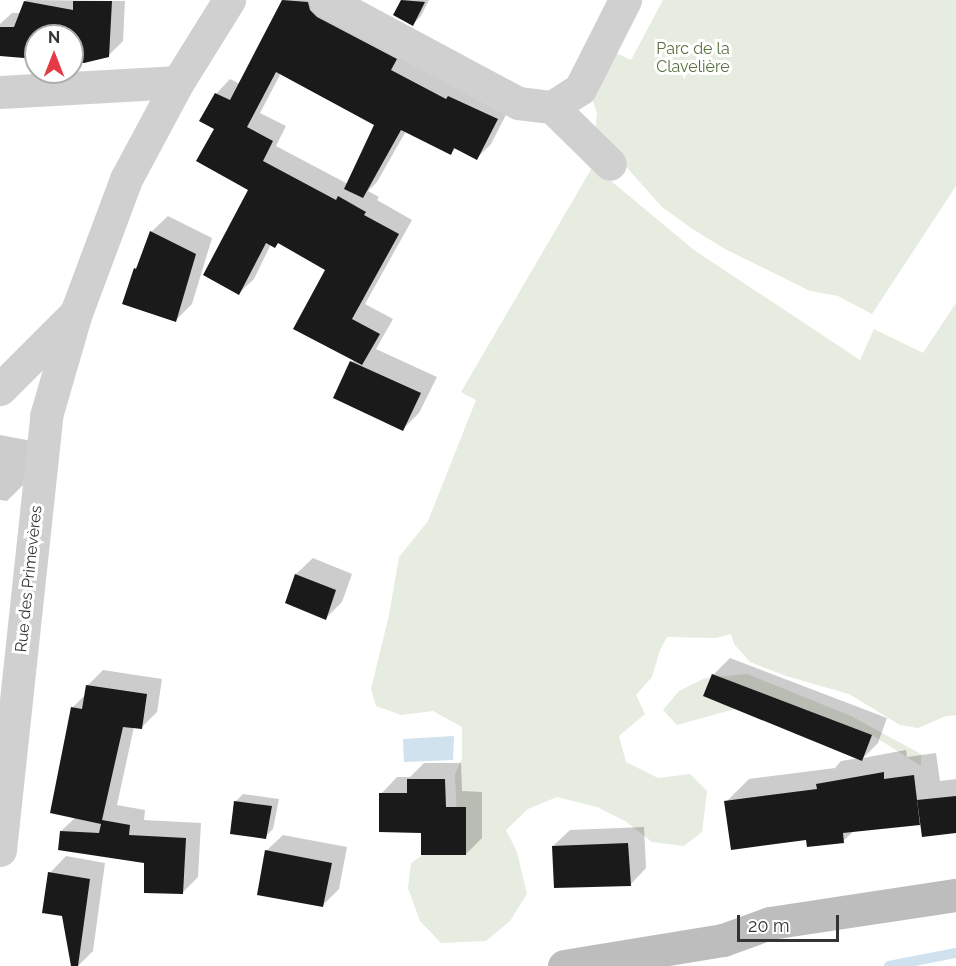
<!DOCTYPE html>
<html>
<head>
<meta charset="utf-8">
<style>
  body { margin:0 }
  #map { position:relative; width:956px; height:966px; overflow:hidden; background:#fff; font-family:Raleway,sans-serif }
  div>[style] { position:absolute }
  [style*='--x'] { left:calc(var(--x)*1px); top:calc(var(--y)*1px); width:calc(var(--w)*1px); rotate:calc(var(--a)*1deg) }
  .green>* { inset:0; background:#e6ecdf }
  .water>* { inset:0; background:#cfe2ee }
  .shadow>* { inset:0; background:#0003 }
  .stream>* { height:10px; margin:-5px; padding:0 5px; transform-origin:5px; border-radius:5px; background:#cfe2ee }
  .building>* { inset:0; background:#1a1a1a }
  .street>* { height:33px; margin:-16.5px; padding:0 16.5px; transform-origin:16.5px; border-radius:16.5px; background:#d0d0d0 }
  .secondary>* { height:33px; margin:-16.5px; padding:0 16.5px; transform-origin:16.5px; border-radius:16.5px; background:#bdbdbd }
  span { translate:-50% -50%; white-space:nowrap; text-align:center; line-height:1.15; -webkit-text-stroke:6px #fff; paint-order:stroke }
  .park-label { font-size:16px; color:#56703f }
  .street-label { font-size:16px; color:#333 }
  .north { position:absolute; left:24px; top:24px; width:60px; height:60px; box-sizing:border-box; background:#fff; border:2px solid #adadad; border-radius:50%; rotate:0deg; font-size:16px; font-weight:700; line-height:24px; text-align:center; color:#333 }
  .north::after { content:''; display:block; margin:auto; width:21px; height:27px; background:#e63946; clip-path:polygon(50% 0,100% 100%,50% 72%,0 100%) }
  .scale { position:absolute; left:737px; top:915px; width:102px; height:27px; box-sizing:border-box; border:3px solid #333; border-top:0; padding-left:8px; font-size:18px; line-height:21px; white-space:nowrap; color:#333; -webkit-text-stroke:4px #fff; paint-order:stroke }
</style>
</head>
<body>
<div id="map">
  <div class="green">
    <i style="clip-path:polygon(663px 0,956px 0,956px 186px,872px 314px,838px 296px,810px 291px,725px 249px,694px 230px,662px 207px,595px 132px,597px 113px,592px 99px,609px 50px,631px 60px)"></i>
    <i style="clip-path:polygon(593px 166px,694px 250px,860px 360px,874px 329px,923px 353px,956px 303px,956px 715px,946px 716px,918px 728px,900px 725px,849px 694px,786px 676px,750px 662px,734px 644px,731px 634px,716px 638px,667px 637px,660px 650px,652px 677px,636px 695px,645px 714px,619px 736px,626px 762px,658px 778px,690px 774px,707px 791px,702px 832px,684px 846px,652px 842px,625px 821px,597px 807px,557px 797px,528px 809px,506px 830px,517px 852px,527px 894px,510px 921px,486px 941px,441px 943px,420px 921px,408px 888px,411px 863px,450px 836px,457px 820px,455px 775px,462px 758px,462px 727px,433px 711px,401px 715px,376px 706px,371px 689px,389px 615px,399px 557px,428px 521px,476px 400px,461px 392px)"></i>
    <i style="clip-path:polygon(747px 674px,851px 716px,921px 754px,921px 766px,872px 735px,742px 685px,735px 709px,677px 725px,663px 710px,679px 691px,705px 678px)"></i>
  </div>
  <div class="water">
    <i style="clip-path:polygon(454px 736px,453px 760px,404px 762px,403px 739px)"></i>
  </div>
  <div class="shadow">
    <i style="clip-path:polygon(26px 0,125px 1px,123px 41px,108px 56px,72px 60px,72px 36px,36px 36px,36px 57px,0 55px,0 24px,12px 13px,21px 13px)"></i>
    <i style="clip-path:polygon(evenodd,284px 0,329px 0,511px 105px,491px 144px,477px 158px,456px 148px,451px 153px,406px 131px,377px 182px,368px 191px,379px 197px,377px 200px,412px 220px,365px 304px,393px 319px,376px 349px,437px 377px,419px 413px,403px 429px,335px 398px,354px 359px,327px 269px,279px 242px,271px 244px,254px 279px,239px 293px,250px 189px,216px 128px,216px 94px,230px 79px,240px 84px,284px 0,281px 73px,376px 124px,348px 184px,276px 146px,286px 126px,260px 113px,281px 73px)"></i>
    <i style="clip-path:polygon(403px 0,429px 0,421px 16px,413px 24px,395px 14px)"></i>
    <i style="clip-path:polygon(168px 216px,212px 238px,192px 304px,175px 321px,135px 269px,139px 264px,151px 232px)"></i>
    <i style="clip-path:polygon(0 435px,32px 441px,23px 485px,7px 501px,0 500px)"></i>
    <i style="clip-path:polygon(313px 558px,352px 574px,342px 602px,326px 618px,287px 602px,296px 574px)"></i>
    <i style="clip-path:polygon(730px 658px,887px 718px,878px 743px,863px 758px,906px 750px,907px 757px,936px 753px,940px 781px,956px 779px,956px 831px,921px 821px,854px 831px,843px 841px,808px 838px,726px 802px,749px 779px,835px 768px,841px 761px,859px 758px,713px 675px)"></i>
    <i style="clip-path:polygon(103px 670px,162px 679px,157px 712px,141px 728px,134px 727px,117px 805px,145px 810px,144px 820px,201px 823px,198px 877px,183px 892px,146px 862px,61px 831px,76px 817px,72px 708px,86px 694px,88px 685px)"></i>
    <i style="clip-path:polygon(424px 763px,461px 763px,462px 791px,482px 792px,482px 838px,466px 854px,423px 831px,381px 794px,397px 777px,410px 777px)"></i>
    <i style="clip-path:polygon(243px 794px,279px 799px,273px 829px,265px 837px,235px 802px)"></i>
    <i style="clip-path:polygon(644px 827px,646px 868px,630px 885px,553px 846px,570px 830px)"></i>
    <i style="clip-path:polygon(283px 835px,347px 847px,339px 889px,323px 905px,266px 851px)"></i>
    <i style="clip-path:polygon(66px 856px,105px 863px,93px 951px,78px 966px,72px 966px,64px 915px,50px 873px)"></i>
  </div>
  <div class="stream">
    <i style="--x:889;--y:966;--w:68;--a:-11"></i>
  </div>
  <div class="building">
    <i style="clip-path:polygon(282px 0,308px 2px,310px 10px,317px 17px,397px 59px,391px 70px,446px 99px,448px 96px,498px 119px,477px 160px,454px 148px,451px 155px,401px 130px,363px 198px,344px 189px,374px 125px,276px 72px,247px 127px,273px 141px,263px 161px,336px 200px,338px 196px,366px 212px,364px 215px,399px 234px,352px 319px,380px 334px,362px 365px,293px 329px,325px 270px,278px 243px,275px 248px,266px 243px,239px 295px,203px 275px,248px 190px,196px 161px,214px 129px,199px 121px,215px 93px,230px 100px)"></i>
    <i style="clip-path:polygon(401px 0,425px 2px,413px 26px,393px 15px)"></i>
    <i style="clip-path:polygon(24px 1px,73px 10px,73px 1px,112px 1px,109px 57px,84px 63px,72px 62px,72px 36px,36px 36px,36px 59px,0 56px,0 27px,14px 27px)"></i>
    <i style="clip-path:polygon(150px 231px,196px 254px,176px 322px,122px 304px,134px 268px,136px 269px)"></i>
    <i style="clip-path:polygon(350px 361px,421px 393px,403px 431px,333px 398px)"></i>
    <i style="clip-path:polygon(295px 574px,336px 590px,326px 620px,285px 603px)"></i>
    <i style="clip-path:polygon(712px 674px,872px 735px,862px 761px,703px 696px)"></i>
    <i style="clip-path:polygon(86px 685px,147px 694px,142px 729px,123px 727px,102px 820px,130px 825px,129px 835px,186px 838px,183px 894px,144px 893px,144px 863px,58px 850px,60px 831px,99px 833px,101px 824px,50px 813px,71px 707px,82px 709px)"></i>
    <i style="clip-path:polygon(884px 772px,884px 779px,914px 775px,920px 825px,843px 833px,844px 843px,807px 847px,806px 840px,731px 850px,724px 801px,817px 789px,816px 784px)"></i>
    <i style="clip-path:polygon(407px 779px,445px 779px,446px 807px,466px 807px,466px 855px,421px 855px,421px 833px,379px 832px,379px 793px,407px 793px)"></i>
    <i style="clip-path:polygon(956px 796px,956px 833px,922px 837px,917px 800px)"></i>
    <i style="clip-path:polygon(234px 801px,272px 806px,266px 839px,230px 834px)"></i>
    <i style="clip-path:polygon(628px 843px,631px 886px,554px 888px,552px 846px)"></i>
    <i style="clip-path:polygon(265px 850px,332px 863px,323px 907px,257px 895px)"></i>
    <i style="clip-path:polygon(48px 872px,90px 879px,78px 966px,71px 966px,62px 916px,42px 913px)"></i>
  </div>
  <div class="street">
    <i style="--x:326;--y:0;--w:218;--a:28.2"></i>
    <i style="--x:518;--y:103;--w:34;--a:7"></i>
    <i style="--x:552;--y:107;--w:33;--a:-33"></i>
    <i style="--x:580;--y:89;--w:100;--a:-63.2"></i>
    <i style="--x:0;--y:92;--w:178;--a:-3.2"></i>
    <i style="--x:552;--y:107;--w:81;--a:44.5"></i>
    <i style="--x:0;--y:389;--w:107;--a:-45"></i>
    <i style="--x:76;--y:313;--w:143;--a:-69.5"></i>
    <i style="--x:126;--y:179;--w:110;--a:-61.8"></i>
    <i style="--x:178;--y:82;--w:97;--a:-58.1"></i>
    <i style="--x:0;--y:850;--w:436;--a:-83.9"></i>
    <i style="--x:46;--y:416;--w:107;--a:-73.8"></i>
  </div>
  <div class="secondary">
    <i style="--x:564;--y:966;--w:161;--a:-9.3"></i>
    <i style="--x:723;--y:940;--w:50;--a:-19.9"></i>
    <i style="--x:770;--y:923;--w:188;--a:-8.6"></i>
  </div>
  <div class="park-label">
    <span style="left:693px;top:58px">Parc de la<br>Clavelière</span>
  </div>
  <div class="street-label">
    <span style="left:29px;top:579px;rotate:-84deg">Rue des Primevères</span>
  </div>
  <div class="north">N</div>
  <div class="scale">20 m</div>
</div>
</body>
</html>
